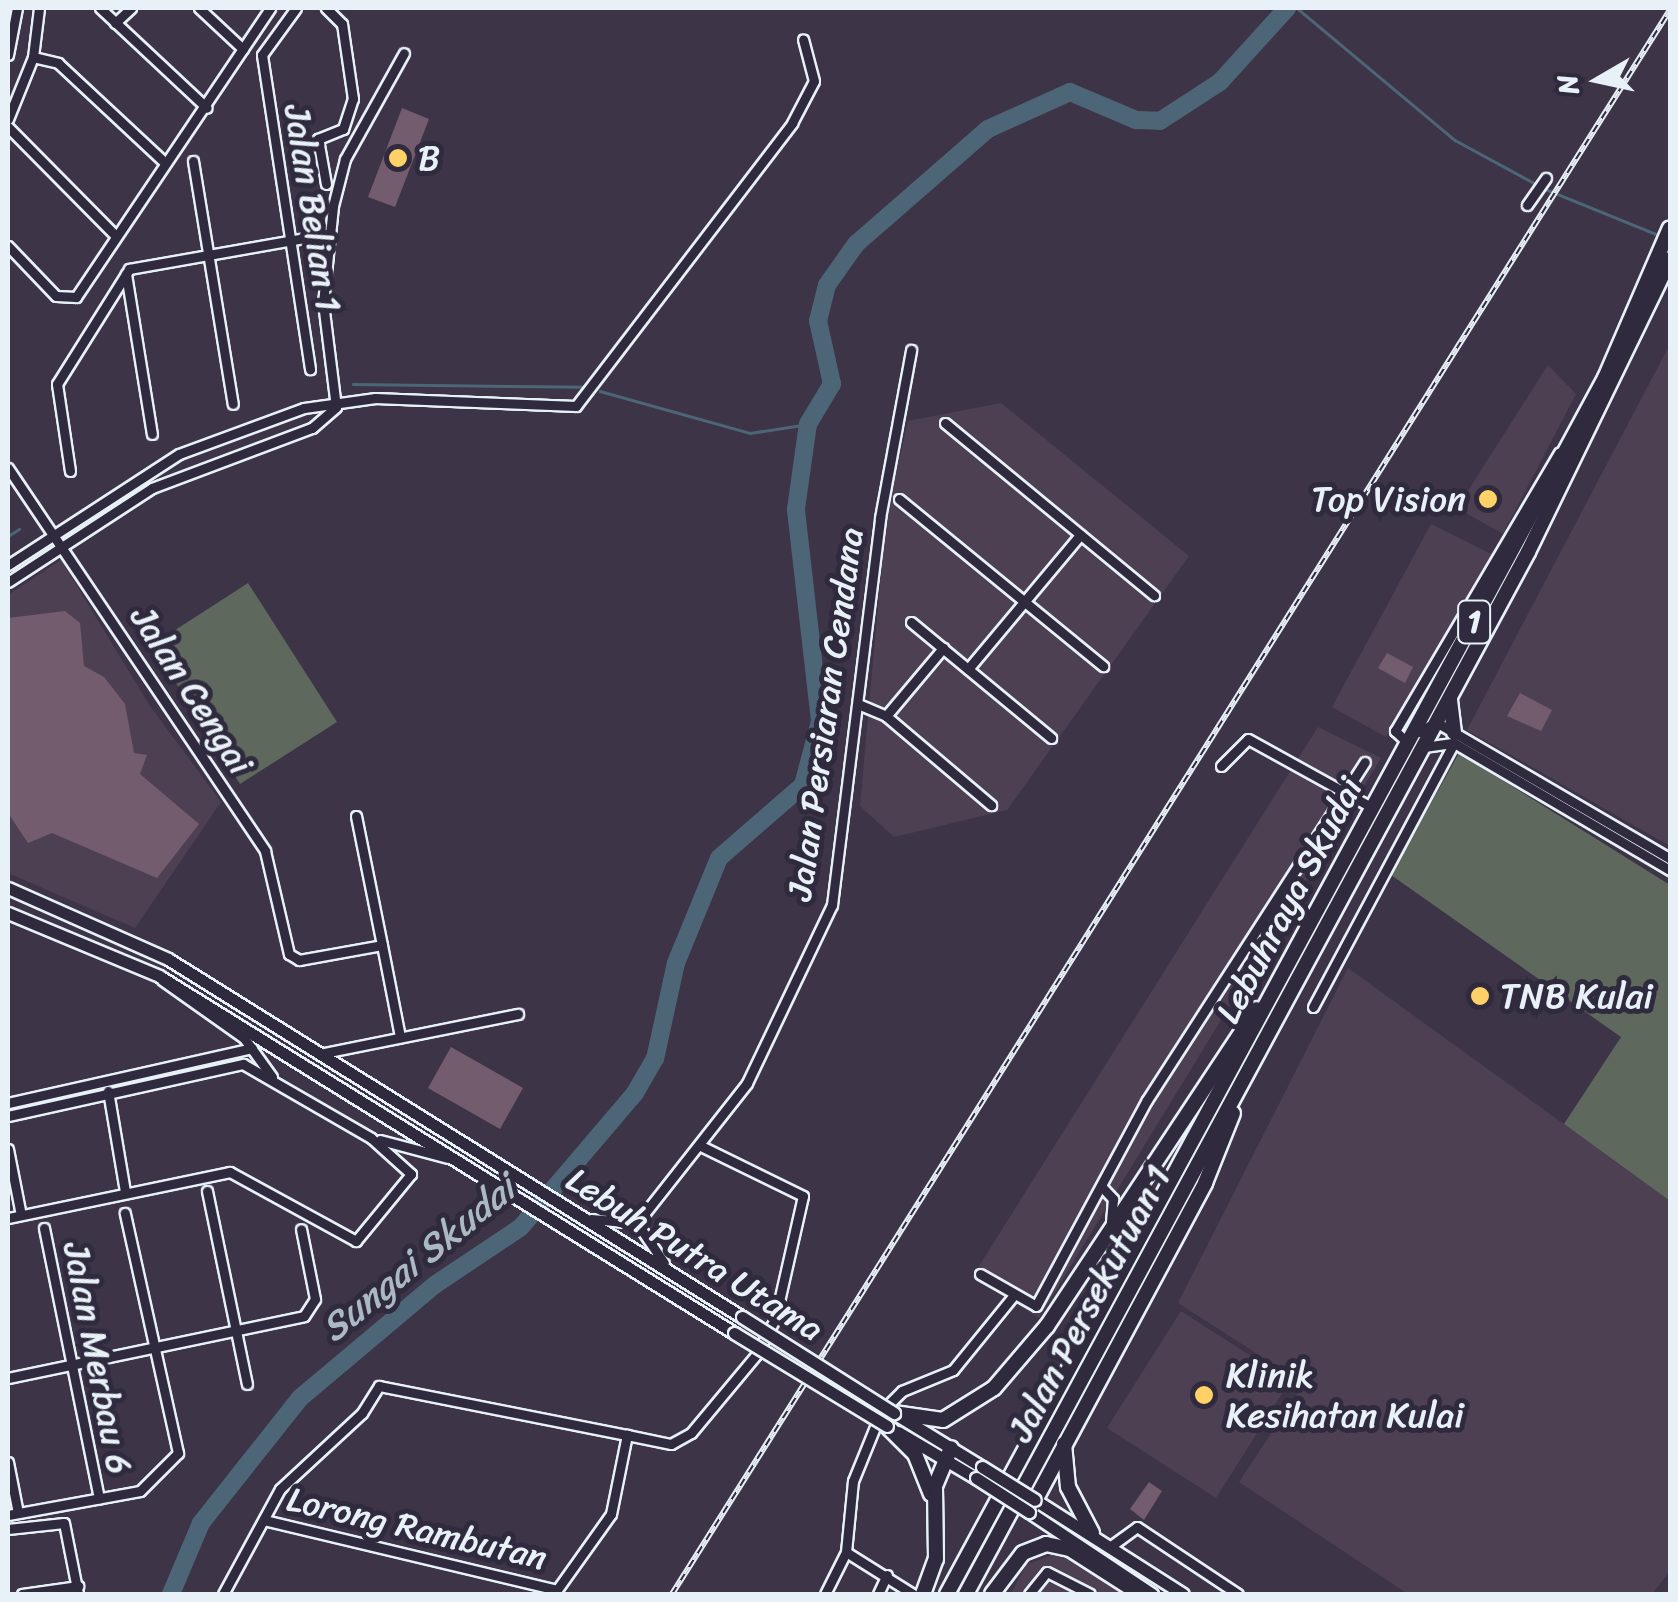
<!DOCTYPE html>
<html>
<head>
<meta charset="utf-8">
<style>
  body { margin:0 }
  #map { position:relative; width:1678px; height:1602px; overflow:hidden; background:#3d3447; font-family:Sriracha,sans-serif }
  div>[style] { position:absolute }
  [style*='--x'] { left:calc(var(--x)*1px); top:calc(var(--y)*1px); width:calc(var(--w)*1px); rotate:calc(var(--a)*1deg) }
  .built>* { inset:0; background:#4e4053 }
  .green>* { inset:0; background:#5e685c }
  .stream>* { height:2.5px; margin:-1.25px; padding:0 1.25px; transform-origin:1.25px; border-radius:1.25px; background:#4d6677 }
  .river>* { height:18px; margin:-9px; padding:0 9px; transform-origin:9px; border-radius:9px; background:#4d6677 }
  .building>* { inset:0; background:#745c6f }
  .roads { filter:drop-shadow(2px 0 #e8f1f8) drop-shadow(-2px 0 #e8f1f8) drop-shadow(0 2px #e8f1f8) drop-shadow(0 -2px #e8f1f8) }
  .minor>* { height:9px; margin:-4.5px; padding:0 4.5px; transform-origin:4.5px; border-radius:4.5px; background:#2f2a3d }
  .major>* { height:11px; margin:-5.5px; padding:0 5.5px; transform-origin:5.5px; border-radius:5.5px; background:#2f2a3d }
  .highway>* { height:14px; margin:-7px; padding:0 7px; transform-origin:7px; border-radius:7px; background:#2f2a3d }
  .rail>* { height:6px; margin-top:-3px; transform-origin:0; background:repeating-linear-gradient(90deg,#2f2a3d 0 8px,#e8f1f8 0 16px); box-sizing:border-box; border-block:2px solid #e8f1f8 }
  .bridges { filter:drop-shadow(2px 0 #e8f1f8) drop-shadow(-2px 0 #e8f1f8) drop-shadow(0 2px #e8f1f8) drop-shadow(0 -2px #e8f1f8) }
  .major-bridge>* { height:11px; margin:-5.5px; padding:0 5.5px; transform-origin:5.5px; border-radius:5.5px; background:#2f2a3d }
  .dots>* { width:28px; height:28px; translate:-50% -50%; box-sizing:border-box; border:5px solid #2f2a3d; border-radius:50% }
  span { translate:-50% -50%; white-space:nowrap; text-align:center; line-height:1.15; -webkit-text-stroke:10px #2f2a3d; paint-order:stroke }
  .shield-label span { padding:2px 8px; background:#2f2a3d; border:2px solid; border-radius:8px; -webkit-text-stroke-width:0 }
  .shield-label { font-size:32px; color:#e8f1f8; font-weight:700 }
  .poi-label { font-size:35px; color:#e8f1f8 }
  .left { translate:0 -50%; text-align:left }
  .right { translate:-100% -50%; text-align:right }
  .street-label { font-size:35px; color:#e8f1f8 }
  .water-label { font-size:38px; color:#aab9c4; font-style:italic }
  .frame { position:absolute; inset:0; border:10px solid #e8f1f8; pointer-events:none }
  .north { position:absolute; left:1548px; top:30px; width:100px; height:100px; -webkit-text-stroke:8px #2f2a3d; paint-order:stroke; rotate:261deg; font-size:28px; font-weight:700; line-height:40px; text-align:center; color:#e8f1f8 }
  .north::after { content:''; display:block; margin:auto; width:35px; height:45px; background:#e8f1f8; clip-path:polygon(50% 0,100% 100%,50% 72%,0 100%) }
</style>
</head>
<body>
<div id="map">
  <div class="built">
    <i style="clip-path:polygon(1670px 344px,1670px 846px,1467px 730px)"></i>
    <i style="clip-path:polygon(1548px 365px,1576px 394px,1503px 534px,1457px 508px)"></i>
    <i style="clip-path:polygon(1001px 403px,1189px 556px,1007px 810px,894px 837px,860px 806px,886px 518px,908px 421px)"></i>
    <i style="clip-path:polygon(1431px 524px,1493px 555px,1386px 737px,1332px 707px)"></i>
    <i style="clip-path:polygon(61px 560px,150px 706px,221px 802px,135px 928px,8px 873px,8px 595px)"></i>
    <i style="clip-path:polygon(1318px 727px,1381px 758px,1039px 1318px,972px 1277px)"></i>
    <i style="clip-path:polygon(1348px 968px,1670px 1201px,1670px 1571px,1652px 1594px,1408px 1594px,1239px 1482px,1304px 1384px,1178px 1303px)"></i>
    <i style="clip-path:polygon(1181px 1311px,1290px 1381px,1216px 1498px,1107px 1428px)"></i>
    <i style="clip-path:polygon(1052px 1555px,1081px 1561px,1127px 1594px,1011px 1594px,1026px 1565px)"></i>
  </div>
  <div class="green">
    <i style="clip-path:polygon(248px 583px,337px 722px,240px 784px,152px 645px)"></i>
    <i style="clip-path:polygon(1459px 753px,1670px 885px,1670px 1201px,1564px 1124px,1621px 1037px,1391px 875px)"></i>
  </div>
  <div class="stream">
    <i style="--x:1297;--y:8;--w:206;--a:39.9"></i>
    <i style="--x:1455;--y:140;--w:94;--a:28.5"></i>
    <i style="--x:1545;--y:189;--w:125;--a:22.1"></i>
    <i style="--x:353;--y:384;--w:233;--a:0.7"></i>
    <i style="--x:600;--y:391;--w:156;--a:15.6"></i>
    <i style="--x:750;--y:433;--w:59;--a:-8.8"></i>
    <i style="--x:8;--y:536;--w:13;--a:-32"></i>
  </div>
  <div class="river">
    <i style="--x:171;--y:1594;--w:77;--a:-67.1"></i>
    <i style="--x:201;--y:1523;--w:159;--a:-51.6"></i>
    <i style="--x:300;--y:1398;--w:177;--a:-40"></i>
    <i style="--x:436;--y:1284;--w:102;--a:-33.8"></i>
    <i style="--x:521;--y:1227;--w:176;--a:-49.6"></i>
    <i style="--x:635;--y:1093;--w:39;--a:-60"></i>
    <i style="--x:655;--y:1059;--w:98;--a:-77.7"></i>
    <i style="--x:676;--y:963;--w:113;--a:-67.7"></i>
    <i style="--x:719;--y:858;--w:111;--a:-41"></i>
    <i style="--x:803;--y:785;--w:66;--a:-75.1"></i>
    <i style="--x:820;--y:721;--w:213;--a:-96.5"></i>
    <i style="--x:796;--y:509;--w:86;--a:-82"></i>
    <i style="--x:808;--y:424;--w:47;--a:-59"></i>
    <i style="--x:832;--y:384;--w:65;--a:-102.5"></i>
    <i style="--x:818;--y:321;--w:37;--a:-76"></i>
    <i style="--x:827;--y:285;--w:50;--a:-54.7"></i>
    <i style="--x:856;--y:244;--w:175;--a:-41.1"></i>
    <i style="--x:988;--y:129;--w:90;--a:-24.3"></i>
    <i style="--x:1070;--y:92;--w:72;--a:23"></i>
    <i style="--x:1136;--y:120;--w:24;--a:2"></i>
    <i style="--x:1160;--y:121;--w:72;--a:-33"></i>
    <i style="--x:1220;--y:82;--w:100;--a:-47.8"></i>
  </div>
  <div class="building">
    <i style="clip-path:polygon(402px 108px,429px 119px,395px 207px,368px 197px)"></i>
    <i style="clip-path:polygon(65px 611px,80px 623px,84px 666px,104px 677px,125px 704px,134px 753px,147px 755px,140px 774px,199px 824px,157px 878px,52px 833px,28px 843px,8px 813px,8px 618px)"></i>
    <i style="clip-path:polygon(1387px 653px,1413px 667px,1405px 683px,1378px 668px)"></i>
    <i style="clip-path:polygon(1520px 693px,1552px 710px,1541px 731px,1507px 716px)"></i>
    <i style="clip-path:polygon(451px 1047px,523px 1088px,500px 1129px,428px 1088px)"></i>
    <i style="clip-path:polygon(1149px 1482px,1162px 1491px,1144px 1520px,1130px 1509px)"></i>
  </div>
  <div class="roads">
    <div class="minor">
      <i style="--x:100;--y:8;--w:146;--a:43.1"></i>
      <i style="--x:199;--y:8;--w:60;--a:43"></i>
      <i style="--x:296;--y:8;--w:58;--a:125.9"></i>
      <i style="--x:262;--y:55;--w:318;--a:81.3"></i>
      <i style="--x:115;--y:23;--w:22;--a:-43"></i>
      <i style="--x:8;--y:55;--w:48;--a:-79.2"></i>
      <i style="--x:33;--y:57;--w:26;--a:13"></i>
      <i style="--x:58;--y:63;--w:145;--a:43"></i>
      <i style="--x:8;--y:119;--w:67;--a:-68"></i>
      <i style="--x:33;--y:57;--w:49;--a:-83"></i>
      <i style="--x:8;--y:127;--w:153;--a:45.3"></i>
      <i style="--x:193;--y:161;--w:246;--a:80.7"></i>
      <i style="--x:326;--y:184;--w:46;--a:-100.1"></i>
      <i style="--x:318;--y:139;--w:27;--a:-22"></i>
      <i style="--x:343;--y:129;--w:32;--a:-72"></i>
      <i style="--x:353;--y:99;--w:76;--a:-98.3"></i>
      <i style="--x:342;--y:24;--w:23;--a:-135"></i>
      <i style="--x:1527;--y:205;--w:33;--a:-55"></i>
      <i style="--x:8;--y:246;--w:69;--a:46.2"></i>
      <i style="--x:56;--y:296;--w:20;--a:3"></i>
      <i style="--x:76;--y:297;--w:348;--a:-56.1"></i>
      <i style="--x:126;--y:274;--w:162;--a:80.8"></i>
      <i style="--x:336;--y:407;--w:105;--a:-97.1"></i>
      <i style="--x:323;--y:303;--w:98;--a:-84.1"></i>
      <i style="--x:333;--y:206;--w:49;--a:-75.7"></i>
      <i style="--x:345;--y:159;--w:121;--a:-60.9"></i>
      <i style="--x:945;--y:423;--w:271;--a:39.5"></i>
      <i style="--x:8;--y:468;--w:461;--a:56.1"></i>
      <i style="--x:265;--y:851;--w:106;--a:76.9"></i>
      <i style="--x:289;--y:954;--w:12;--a:31"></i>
      <i style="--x:299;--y:960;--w:84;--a:-10.2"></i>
      <i style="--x:382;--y:945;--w:94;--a:78.9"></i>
      <i style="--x:70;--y:471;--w:88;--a:-98.5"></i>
      <i style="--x:57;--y:384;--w:136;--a:-57.9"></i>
      <i style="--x:129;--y:269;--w:202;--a:-10"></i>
      <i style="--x:899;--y:499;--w:264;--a:39.3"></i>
      <i style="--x:8;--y:565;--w:204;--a:-33"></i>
      <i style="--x:179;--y:454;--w:133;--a:-20.2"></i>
      <i style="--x:304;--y:408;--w:72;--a:-8"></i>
      <i style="--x:375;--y:398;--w:201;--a:2.3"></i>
      <i style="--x:576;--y:406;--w:356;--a:-52.6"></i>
      <i style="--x:792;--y:123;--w:47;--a:-62.4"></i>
      <i style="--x:814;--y:81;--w:43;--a:-104.7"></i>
      <i style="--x:8;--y:582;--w:172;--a:-33.1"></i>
      <i style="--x:152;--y:488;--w:171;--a:-20.6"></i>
      <i style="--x:312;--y:428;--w:32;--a:-41"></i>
      <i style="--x:911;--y:622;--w:182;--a:39.6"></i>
      <i style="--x:968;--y:669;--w:175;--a:-50.1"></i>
      <i style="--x:858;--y:704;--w:30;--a:23"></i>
      <i style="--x:886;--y:716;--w:138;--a:40.3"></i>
      <i style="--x:886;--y:716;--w:89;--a:-50"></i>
      <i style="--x:1419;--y:732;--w:20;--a:-30"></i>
      <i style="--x:1436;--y:722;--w:271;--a:30.3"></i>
      <i style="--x:1408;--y:743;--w:18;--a:-137"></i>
      <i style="--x:1395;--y:731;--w:323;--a:-59.5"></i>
      <i style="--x:1424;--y:747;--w:30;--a:-8"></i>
      <i style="--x:1454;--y:743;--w:251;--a:30.5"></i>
      <i style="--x:1221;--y:766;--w:38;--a:-45"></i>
      <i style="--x:1248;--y:739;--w:143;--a:28.9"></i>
      <i style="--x:356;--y:816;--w:132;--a:78.6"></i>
      <i style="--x:162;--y:980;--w:100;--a:35.3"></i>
      <i style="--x:244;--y:1038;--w:48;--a:54.3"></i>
      <i style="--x:1313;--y:1007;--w:299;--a:-61.9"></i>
      <i style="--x:324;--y:1053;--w:198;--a:-11.4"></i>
      <i style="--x:108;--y:1091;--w:102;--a:80.4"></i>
      <i style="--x:8;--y:1103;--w:250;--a:-12.7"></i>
      <i style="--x:8;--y:1116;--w:241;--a:-12.5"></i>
      <i style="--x:243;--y:1064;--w:148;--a:30"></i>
      <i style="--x:371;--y:1138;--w:54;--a:42"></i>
      <i style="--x:411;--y:1174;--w:87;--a:129.4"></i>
      <i style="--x:356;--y:1241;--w:144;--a:-151.3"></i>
      <i style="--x:230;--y:1172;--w:227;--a:168.3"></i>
      <i style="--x:380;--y:1140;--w:70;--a:14.8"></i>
      <i style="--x:8;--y:1149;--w:67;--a:78.9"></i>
      <i style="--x:1101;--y:1186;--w:18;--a:47"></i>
      <i style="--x:1113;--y:1199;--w:23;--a:95"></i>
      <i style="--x:207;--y:1191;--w:197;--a:78.3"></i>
      <i style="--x:591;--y:1219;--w:46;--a:5"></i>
      <i style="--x:637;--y:1223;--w:178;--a:-51.8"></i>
      <i style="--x:747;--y:1083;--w:197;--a:-64.5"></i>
      <i style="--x:832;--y:905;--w:390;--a:-82.9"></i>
      <i style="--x:880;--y:518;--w:171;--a:-79.5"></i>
      <i style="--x:637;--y:1223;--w:48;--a:56"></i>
      <i style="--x:44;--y:1228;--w:276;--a:78.5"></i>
      <i style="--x:980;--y:1274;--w:64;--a:29.7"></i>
      <i style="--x:1036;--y:1306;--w:234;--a:-61.7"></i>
      <i style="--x:1147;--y:1100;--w:402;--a:-57.2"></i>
      <i style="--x:8;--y:1378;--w:302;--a:-11.8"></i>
      <i style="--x:304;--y:1316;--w:20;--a:-57"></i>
      <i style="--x:315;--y:1299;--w:71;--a:-101.3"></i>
      <i style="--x:8;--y:1462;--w:52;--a:78.9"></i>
      <i style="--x:8;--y:1515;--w:134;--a:-10.3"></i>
      <i style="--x:140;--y:1491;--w:54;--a:-45"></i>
      <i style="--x:178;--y:1453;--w:246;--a:-102.5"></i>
      <i style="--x:264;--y:1520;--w:301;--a:13.4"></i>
      <i style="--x:8;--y:1529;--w:56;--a:-6.1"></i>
      <i style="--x:64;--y:1523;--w:72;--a:78.8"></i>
      <i style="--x:1111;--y:1546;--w:32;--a:-36"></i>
      <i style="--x:1137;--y:1527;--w:121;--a:33.6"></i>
      <i style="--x:846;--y:1552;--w:71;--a:-84.4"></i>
      <i style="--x:853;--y:1481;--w:74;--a:-67.9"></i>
      <i style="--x:881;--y:1412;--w:30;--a:-45"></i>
      <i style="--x:902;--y:1391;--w:55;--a:-22.4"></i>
      <i style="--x:953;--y:1370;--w:97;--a:-50.9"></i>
      <i style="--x:22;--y:1594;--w:57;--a:-8.1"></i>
      <i style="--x:223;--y:1594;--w:119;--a:-61.5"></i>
      <i style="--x:280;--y:1489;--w:112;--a:-42.8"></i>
      <i style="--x:362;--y:1413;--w:32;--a:-58"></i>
      <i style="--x:379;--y:1386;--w:253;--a:11.2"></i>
      <i style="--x:554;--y:1594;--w:98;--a:-54.5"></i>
      <i style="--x:611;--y:1514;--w:81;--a:-78.6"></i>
      <i style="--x:627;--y:1435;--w:45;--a:11.6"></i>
      <i style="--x:671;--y:1444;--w:23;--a:-29"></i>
      <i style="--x:691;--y:1433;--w:102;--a:-50.2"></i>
      <i style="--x:756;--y:1355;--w:41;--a:-62.2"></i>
      <i style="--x:775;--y:1319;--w:126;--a:-77.2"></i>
      <i style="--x:803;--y:1196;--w:114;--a:-153.9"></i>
      <i style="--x:825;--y:1594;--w:47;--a:-63.4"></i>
      <i style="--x:846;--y:1552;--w:79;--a:32.1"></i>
      <i style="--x:878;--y:1594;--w:21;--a:-65"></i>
      <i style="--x:1029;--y:1594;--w:28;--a:-51"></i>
      <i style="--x:1047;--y:1572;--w:48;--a:27.1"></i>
    </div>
    <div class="major">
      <i style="--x:8;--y:888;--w:175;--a:23.9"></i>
      <i style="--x:168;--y:959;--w:676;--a:31.95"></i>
      <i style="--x:8;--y:913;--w:164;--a:22.6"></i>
      <i style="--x:159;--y:976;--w:677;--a:31.83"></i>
      <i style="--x:897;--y:1415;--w:100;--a:31.5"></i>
      <i style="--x:898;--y:1432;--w:91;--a:30.5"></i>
      <i style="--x:1035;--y:1500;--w:175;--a:32.4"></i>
      <i style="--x:1029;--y:1512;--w:148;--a:33.7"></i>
    </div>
    <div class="highway">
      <i style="--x:1450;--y:700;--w:33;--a:83"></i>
      <i style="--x:894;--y:1413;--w:49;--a:8.1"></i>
      <i style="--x:943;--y:1420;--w:60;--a:-32.1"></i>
      <i style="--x:994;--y:1388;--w:82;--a:-49.5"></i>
      <i style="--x:1047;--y:1326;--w:380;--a:-56.5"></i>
      <i style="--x:887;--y:1426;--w:40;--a:45"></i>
      <i style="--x:915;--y:1454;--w:43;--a:68.2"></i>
      <i style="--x:1064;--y:1444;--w:43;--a:84.7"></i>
      <i style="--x:1068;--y:1487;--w:52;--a:62.4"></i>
      <i style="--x:1031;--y:1508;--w:369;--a:-61.8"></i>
      <i style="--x:1205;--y:1183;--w:75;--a:-68.2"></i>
      <i style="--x:923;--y:1594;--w:37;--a:-70"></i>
      <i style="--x:936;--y:1559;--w:73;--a:-90.8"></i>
      <i style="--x:935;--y:1486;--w:41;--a:-67.2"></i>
      <i style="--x:947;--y:1594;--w:1383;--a:-61.58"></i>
      <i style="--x:1605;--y:378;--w:163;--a:-66.6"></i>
      <i style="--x:966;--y:1594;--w:1184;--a:-61.66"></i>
      <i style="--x:1528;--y:552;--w:326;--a:-64.1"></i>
      <i style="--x:992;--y:1594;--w:51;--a:-52.9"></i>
      <i style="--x:1023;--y:1553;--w:25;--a:-21"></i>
      <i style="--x:1046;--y:1544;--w:25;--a:12"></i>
      <i style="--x:1070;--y:1549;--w:83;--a:32.7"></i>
    </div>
  </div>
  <div class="rail">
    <i style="--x:672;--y:1594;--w:1872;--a:-57.79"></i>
  </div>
  <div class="bridges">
    <div class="major-bridge">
      <i style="--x:742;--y:1317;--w:180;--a:32.3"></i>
      <i style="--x:734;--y:1333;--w:179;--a:31.3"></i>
      <i style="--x:982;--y:1467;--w:62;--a:31.9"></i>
      <i style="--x:976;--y:1478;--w:63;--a:32.7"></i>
    </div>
  </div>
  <div class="dots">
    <i style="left:398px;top:158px;background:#ffd166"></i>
    <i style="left:1488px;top:499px;background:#ffd166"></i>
    <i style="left:1480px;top:996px;background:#ffd166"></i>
    <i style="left:1204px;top:1395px;background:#ffd166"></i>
  </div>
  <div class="shield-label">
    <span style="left:1474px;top:622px">1</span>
  </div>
  <div class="poi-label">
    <span class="left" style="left:418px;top:158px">B</span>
    <span class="right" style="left:1466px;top:499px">Top Vision</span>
    <span class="left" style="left:1500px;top:996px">TNB Kulai</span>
    <span class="left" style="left:1226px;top:1395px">Klinik<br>Kesihatan Kulai</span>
  </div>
  <div class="street-label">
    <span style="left:313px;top:208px;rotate:81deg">Jalan Belian 1</span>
    <span style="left:192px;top:690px;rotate:57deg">Jalan Cengai</span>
    <span style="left:825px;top:714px;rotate:-82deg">Jalan Persiaran Cendana</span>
    <span style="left:1289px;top:900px;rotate:-62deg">Lebuhraya Skudai</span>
    <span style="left:695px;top:1254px;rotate:32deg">Lebuh Putra Utama</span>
    <span style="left:1089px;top:1303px;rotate:-62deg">Jalan Persekutuan 1</span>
    <span style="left:98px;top:1358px;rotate:79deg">Jalan Merbau 6</span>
    <span style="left:417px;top:1528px;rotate:13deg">Lorong Rambutan</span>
  </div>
  <div class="water-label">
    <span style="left:418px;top:1259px;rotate:-39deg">Sungai Skudai</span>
  </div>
  <div class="frame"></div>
  <div class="north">N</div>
</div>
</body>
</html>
